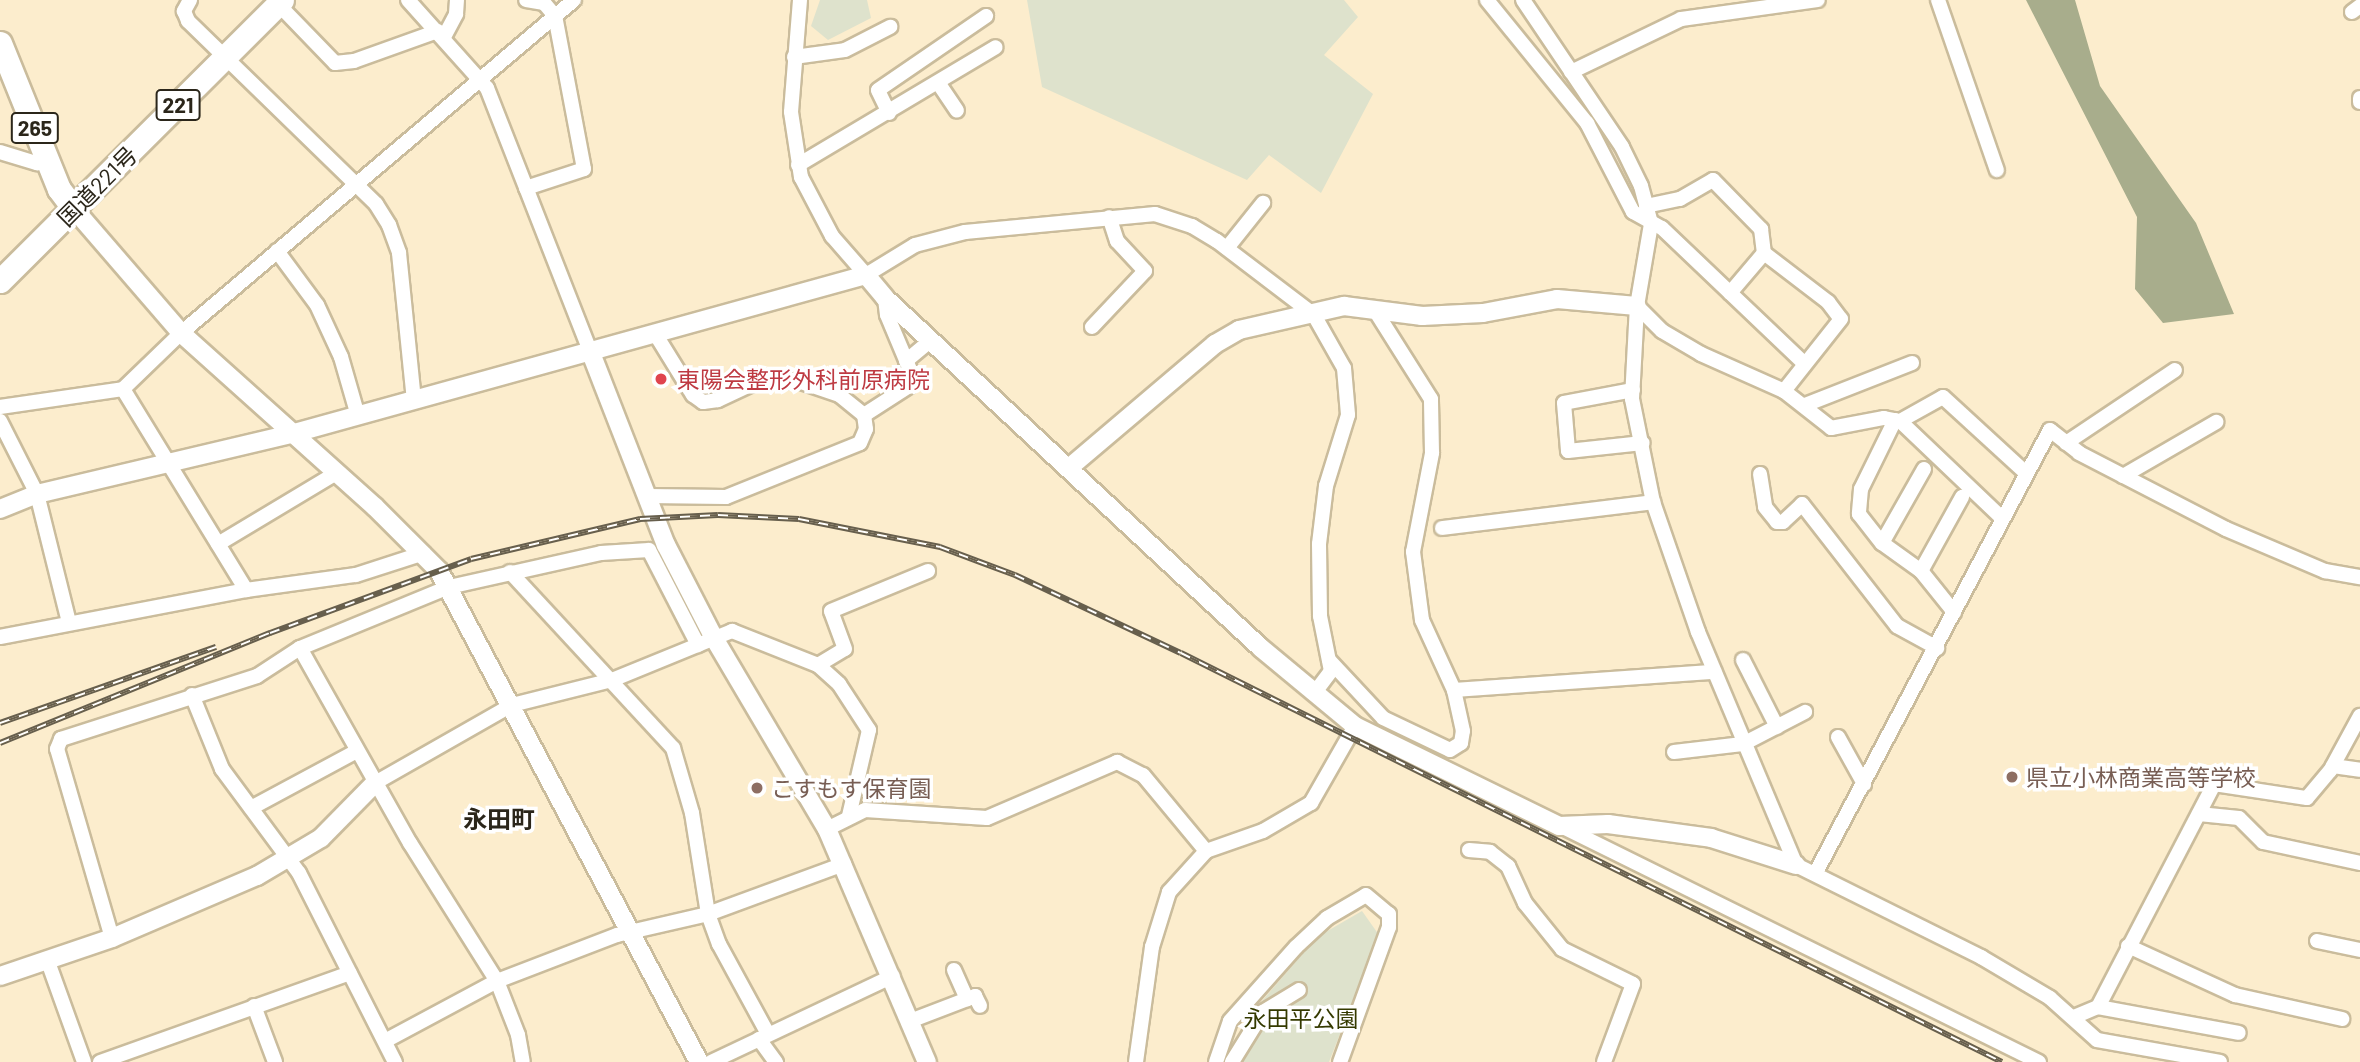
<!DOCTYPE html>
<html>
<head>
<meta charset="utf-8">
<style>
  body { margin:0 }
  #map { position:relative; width:2360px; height:1062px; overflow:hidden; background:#fcedcd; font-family:Barlow,"Noto Sans JP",sans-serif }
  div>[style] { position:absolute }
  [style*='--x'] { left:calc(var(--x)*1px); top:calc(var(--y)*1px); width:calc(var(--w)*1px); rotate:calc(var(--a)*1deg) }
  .green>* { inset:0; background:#dee2cc }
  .forest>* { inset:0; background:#a8ad8c }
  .roads { filter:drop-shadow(2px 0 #cabc9c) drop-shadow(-2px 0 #cabc9c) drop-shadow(0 2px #cabc9c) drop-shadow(0 -2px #cabc9c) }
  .minor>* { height:14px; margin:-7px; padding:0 7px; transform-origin:7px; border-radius:7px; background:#fff }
  .tertiary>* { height:18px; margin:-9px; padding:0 9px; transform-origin:9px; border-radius:9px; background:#fff }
  .trunk>* { height:23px; margin:-11.5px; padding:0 11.5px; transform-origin:11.5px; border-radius:11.5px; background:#fff }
  .rail>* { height:6px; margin-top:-3px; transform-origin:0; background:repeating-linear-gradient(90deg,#fff 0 10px,#675f4d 0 20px); box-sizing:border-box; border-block:2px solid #675f4d }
  .dots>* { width:19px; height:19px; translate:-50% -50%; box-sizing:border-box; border:4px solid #fff; border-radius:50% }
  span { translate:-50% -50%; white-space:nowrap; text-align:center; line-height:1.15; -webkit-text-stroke:7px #fff; paint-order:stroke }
  .shield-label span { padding:2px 5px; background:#fff; border:2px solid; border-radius:5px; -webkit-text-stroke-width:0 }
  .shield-label { font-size:21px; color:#2b261a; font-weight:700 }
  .street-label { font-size:23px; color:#2b261a }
  .health-label { font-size:23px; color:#be3a42 }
  .left { translate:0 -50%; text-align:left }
  .education-label { font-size:23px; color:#785e54 }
  .park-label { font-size:23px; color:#353a00 }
  .neighbourhood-label { font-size:24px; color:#2b261a; font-weight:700 }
</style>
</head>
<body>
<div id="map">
  <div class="green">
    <i style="clip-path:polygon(820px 0,867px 0,871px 18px,828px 40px,811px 26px)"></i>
    <i style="clip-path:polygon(1027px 0,1344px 0,1358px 17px,1324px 55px,1373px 94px,1321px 193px,1269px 155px,1247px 180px,1042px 87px)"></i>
    <i style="clip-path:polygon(1362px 911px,1379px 935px,1329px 1062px,1230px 1062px,1249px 1016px,1317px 937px)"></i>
  </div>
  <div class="forest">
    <i style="clip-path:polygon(2026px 0,2075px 0,2100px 86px,2196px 223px,2234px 314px,2163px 323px,2135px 289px,2137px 217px)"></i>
  </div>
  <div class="roads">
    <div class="minor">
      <i style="--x:190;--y:0;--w:13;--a:119"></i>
      <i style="--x:184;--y:11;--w:11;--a:68"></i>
      <i style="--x:188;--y:21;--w:262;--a:44.2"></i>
      <i style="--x:376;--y:204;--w:25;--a:58"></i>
      <i style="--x:389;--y:225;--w:30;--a:70"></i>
      <i style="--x:399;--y:253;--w:148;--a:84.2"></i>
      <i style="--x:408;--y:0;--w:118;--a:48.1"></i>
      <i style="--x:487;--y:88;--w:285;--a:68.6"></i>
      <i style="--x:800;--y:0;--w:112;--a:94.6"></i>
      <i style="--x:791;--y:112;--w:66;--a:81.3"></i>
      <i style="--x:801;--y:177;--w:67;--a:62.3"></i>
      <i style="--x:832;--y:236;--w:52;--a:48.9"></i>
      <i style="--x:866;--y:275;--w:57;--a:-31.5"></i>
      <i style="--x:915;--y:245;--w:52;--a:-14.6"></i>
      <i style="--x:965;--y:232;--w:191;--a:-5.4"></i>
      <i style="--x:1155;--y:214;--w:39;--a:18"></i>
      <i style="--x:1192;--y:226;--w:29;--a:31"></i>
      <i style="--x:1217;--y:241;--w:122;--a:37.3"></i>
      <i style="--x:1314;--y:315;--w:61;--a:60.5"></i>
      <i style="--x:1344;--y:368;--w:47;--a:85.1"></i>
      <i style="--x:1348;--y:415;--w:74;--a:107.2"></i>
      <i style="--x:1326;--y:486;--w:58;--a:96.9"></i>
      <i style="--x:1319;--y:544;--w:72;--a:89.2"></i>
      <i style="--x:1320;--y:616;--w:56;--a:78.7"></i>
      <i style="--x:1331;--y:671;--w:26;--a:127"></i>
      <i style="--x:1487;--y:0;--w:159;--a:50.9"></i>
      <i style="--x:1587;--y:123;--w:100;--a:62.7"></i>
      <i style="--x:1633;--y:212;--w:33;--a:29"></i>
      <i style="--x:1662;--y:228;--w:197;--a:43.6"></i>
      <i style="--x:1523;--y:0;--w:177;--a:56"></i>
      <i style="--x:1622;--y:147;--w:43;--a:64"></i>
      <i style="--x:1641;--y:186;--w:39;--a:75"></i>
      <i style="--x:1651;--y:224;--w:83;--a:99.7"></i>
      <i style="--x:1637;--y:306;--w:93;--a:93.1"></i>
      <i style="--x:1632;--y:399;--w:105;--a:78.5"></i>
      <i style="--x:1653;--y:502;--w:138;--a:70.9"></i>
      <i style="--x:1698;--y:632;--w:253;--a:67.2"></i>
      <i style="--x:1796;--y:865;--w:207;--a:26.4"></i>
      <i style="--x:1981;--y:957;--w:80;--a:30.7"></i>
      <i style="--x:2050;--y:998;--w:63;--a:41.8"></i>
      <i style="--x:2097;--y:1040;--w:125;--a:10.1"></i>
      <i style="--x:1938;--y:0;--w:180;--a:70.9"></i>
      <i style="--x:278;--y:4;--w:82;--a:46"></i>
      <i style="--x:335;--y:63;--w:19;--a:-6"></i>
      <i style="--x:354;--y:61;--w:89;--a:-19.7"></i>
      <i style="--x:2352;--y:12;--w:10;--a:-37"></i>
      <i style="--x:444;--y:37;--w:26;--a:-62"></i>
      <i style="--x:456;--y:14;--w:14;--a:-86"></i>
      <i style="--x:794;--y:57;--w:51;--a:-7.8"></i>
      <i style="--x:845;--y:50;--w:51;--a:-27.1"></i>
      <i style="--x:1571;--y:72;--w:122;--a:-25.7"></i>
      <i style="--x:1681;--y:19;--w:138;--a:-7.9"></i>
      <i style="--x:939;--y:84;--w:32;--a:56"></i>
      <i style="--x:2360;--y:98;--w:4;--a:90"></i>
      <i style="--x:889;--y:113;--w:25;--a:-116"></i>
      <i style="--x:878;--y:90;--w:131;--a:-34.4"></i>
      <i style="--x:0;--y:152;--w:39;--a:17"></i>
      <i style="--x:37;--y:163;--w:10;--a:-17"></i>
      <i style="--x:798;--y:165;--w:230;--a:-30.8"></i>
      <i style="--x:526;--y:188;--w:61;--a:-18.1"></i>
      <i style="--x:584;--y:169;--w:156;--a:-100.7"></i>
      <i style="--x:555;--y:16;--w:17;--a:-130"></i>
      <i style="--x:544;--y:3;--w:18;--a:-171"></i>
      <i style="--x:1646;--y:206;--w:35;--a:-12"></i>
      <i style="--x:1680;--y:199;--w:38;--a:-30"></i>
      <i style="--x:1713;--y:180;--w:69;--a:45.6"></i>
      <i style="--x:1761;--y:229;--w:24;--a:83"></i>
      <i style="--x:1764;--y:253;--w:81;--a:37.4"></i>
      <i style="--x:1828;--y:302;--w:21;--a:53"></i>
      <i style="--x:1841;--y:319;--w:92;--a:128.4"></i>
      <i style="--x:1227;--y:248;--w:58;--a:-51.3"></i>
      <i style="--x:277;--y:251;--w:67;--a:53.5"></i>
      <i style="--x:317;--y:305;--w:57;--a:65.2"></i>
      <i style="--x:341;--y:357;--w:61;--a:73.9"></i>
      <i style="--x:1730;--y:293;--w:52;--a:-49.6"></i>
      <i style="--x:1637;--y:306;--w:35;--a:45"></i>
      <i style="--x:1662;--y:331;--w:45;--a:30.5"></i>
      <i style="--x:1701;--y:354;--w:91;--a:24"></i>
      <i style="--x:1784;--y:391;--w:60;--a:38.2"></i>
      <i style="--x:1831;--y:428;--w:54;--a:-10.7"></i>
      <i style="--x:1884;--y:418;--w:16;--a:11"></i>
      <i style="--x:1900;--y:421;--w:49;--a:-29.2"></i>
      <i style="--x:1943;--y:397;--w:113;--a:42.5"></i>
      <i style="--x:1092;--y:327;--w:77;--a:-46.6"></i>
      <i style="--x:1145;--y:271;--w:41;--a:-133"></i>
      <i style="--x:1117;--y:241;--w:25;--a:-108"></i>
      <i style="--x:906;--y:361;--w:33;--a:-40"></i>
      <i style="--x:123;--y:389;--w:236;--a:58.5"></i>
      <i style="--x:1633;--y:390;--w:70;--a:169.3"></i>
      <i style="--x:1564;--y:403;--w:48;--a:85.2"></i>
      <i style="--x:1568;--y:451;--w:75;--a:-6.1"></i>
      <i style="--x:1805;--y:405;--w:115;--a:-21.4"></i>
      <i style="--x:0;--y:407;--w:124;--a:-8.3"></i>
      <i style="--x:123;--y:389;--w:81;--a:-44"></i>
      <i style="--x:181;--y:333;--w:515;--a:-40.28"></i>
      <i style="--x:864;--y:415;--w:54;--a:-32.8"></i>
      <i style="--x:909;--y:386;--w:14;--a:-82"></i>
      <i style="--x:911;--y:372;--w:62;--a:-112.8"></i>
      <i style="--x:887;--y:315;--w:17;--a:-97"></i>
      <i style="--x:1895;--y:420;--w:77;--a:116.2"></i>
      <i style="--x:1861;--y:489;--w:25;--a:95"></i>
      <i style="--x:1859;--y:514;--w:37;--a:52"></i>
      <i style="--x:1882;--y:543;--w:48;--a:35.7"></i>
      <i style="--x:1921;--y:571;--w:53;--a:51.2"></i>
      <i style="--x:0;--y:421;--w:82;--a:63.1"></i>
      <i style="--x:37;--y:494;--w:132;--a:76"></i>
      <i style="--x:1900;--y:421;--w:141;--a:43.6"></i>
      <i style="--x:2066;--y:443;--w:131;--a:-33.8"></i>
      <i style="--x:1760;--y:474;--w:33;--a:81"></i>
      <i style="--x:1765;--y:507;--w:19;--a:51"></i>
      <i style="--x:1777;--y:522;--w:6;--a:0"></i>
      <i style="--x:1783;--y:522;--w:26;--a:-43"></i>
      <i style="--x:1802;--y:504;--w:155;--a:52.1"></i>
      <i style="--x:1897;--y:626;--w:46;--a:28.8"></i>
      <i style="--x:2123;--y:476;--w:108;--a:-30.1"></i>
      <i style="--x:648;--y:496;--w:78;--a:0.7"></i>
      <i style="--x:726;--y:497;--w:144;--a:-21.9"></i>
      <i style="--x:860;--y:443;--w:15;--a:-67"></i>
      <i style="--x:866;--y:429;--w:14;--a:-98"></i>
      <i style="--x:864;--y:415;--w:32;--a:-141"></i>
      <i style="--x:839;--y:395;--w:39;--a:-161"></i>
      <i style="--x:802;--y:382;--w:39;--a:-176"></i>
      <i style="--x:763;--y:379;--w:50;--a:155"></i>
      <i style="--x:718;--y:400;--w:15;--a:172"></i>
      <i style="--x:703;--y:402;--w:12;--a:-145"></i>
      <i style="--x:693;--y:395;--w:70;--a:-121.7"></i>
      <i style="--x:1442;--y:528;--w:213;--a:-7"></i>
      <i style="--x:1882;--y:543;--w:85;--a:-60.4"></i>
      <i style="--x:218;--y:544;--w:138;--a:-31"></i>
      <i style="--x:1921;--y:571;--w:85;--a:-61"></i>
      <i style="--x:510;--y:572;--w:240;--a:47.2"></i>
      <i style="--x:673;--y:748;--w:68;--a:73.7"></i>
      <i style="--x:692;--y:813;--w:102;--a:81"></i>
      <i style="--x:708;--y:914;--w:32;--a:70"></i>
      <i style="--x:719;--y:944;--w:102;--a:61.4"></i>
      <i style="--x:0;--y:637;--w:250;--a:-10.8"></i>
      <i style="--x:246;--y:590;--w:111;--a:-7.8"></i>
      <i style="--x:356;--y:575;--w:71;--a:-17.9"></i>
      <i style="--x:300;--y:648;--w:224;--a:60.6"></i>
      <i style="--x:410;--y:843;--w:163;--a:57.8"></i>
      <i style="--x:497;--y:981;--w:58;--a:68.7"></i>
      <i style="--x:518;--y:1035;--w:27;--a:80"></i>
      <i style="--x:1329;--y:660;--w:79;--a:47"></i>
      <i style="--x:1383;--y:718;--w:74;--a:25.5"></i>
      <i style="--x:1450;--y:750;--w:13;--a:-32"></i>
      <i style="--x:1461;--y:743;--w:12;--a:-81"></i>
      <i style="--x:1463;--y:731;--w:42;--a:-102.4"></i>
      <i style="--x:1454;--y:690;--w:77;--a:-114.6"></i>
      <i style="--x:1422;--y:620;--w:69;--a:-97.5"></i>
      <i style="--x:1413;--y:552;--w:101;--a:-79.1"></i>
      <i style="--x:1432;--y:453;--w:54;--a:-91.1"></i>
      <i style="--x:1431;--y:399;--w:107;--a:-122.3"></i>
      <i style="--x:1743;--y:660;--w:75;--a:63.1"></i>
      <i style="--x:818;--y:665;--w:31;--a:-31"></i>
      <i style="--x:845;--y:649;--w:40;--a:-110.2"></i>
      <i style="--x:831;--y:611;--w:105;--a:-22.4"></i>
      <i style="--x:1454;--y:690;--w:261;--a:-4"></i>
      <i style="--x:192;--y:695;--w:80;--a:67.9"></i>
      <i style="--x:222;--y:769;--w:129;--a:53.5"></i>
      <i style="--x:299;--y:873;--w:212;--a:63.1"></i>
      <i style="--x:1838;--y:737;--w:54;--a:61"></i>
      <i style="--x:1674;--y:752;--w:69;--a:-6.6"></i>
      <i style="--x:1743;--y:744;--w:70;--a:-27.3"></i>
      <i style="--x:2333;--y:766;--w:27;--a:8"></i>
      <i style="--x:375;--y:783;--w:158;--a:-29.7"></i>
      <i style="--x:512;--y:705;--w:103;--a:-14"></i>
      <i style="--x:612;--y:680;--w:130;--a:-22.2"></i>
      <i style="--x:732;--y:631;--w:92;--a:21.6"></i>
      <i style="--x:818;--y:665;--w:28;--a:42"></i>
      <i style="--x:839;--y:684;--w:55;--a:56.9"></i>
      <i style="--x:869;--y:730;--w:88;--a:103.1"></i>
      <i style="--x:251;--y:808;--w:120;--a:-28.3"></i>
      <i style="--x:2199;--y:814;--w:40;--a:5.7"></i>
      <i style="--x:2239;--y:818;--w:34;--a:45"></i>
      <i style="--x:2263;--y:842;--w:99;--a:12.2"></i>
      <i style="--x:1561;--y:826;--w:533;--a:26.28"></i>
      <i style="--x:827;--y:829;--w:42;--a:-26.6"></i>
      <i style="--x:865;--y:810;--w:122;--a:3.8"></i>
      <i style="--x:987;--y:818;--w:142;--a:-23.3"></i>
      <i style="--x:1117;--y:762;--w:29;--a:27"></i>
      <i style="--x:1143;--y:775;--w:99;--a:50.3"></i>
      <i style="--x:1469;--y:850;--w:21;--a:5"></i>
      <i style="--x:1490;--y:852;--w:23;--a:38"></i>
      <i style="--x:1508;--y:866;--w:41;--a:65.3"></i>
      <i style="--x:1525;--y:903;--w:59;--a:51.2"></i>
      <i style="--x:1562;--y:949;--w:79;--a:26.2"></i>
      <i style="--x:1633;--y:984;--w:83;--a:110.4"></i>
      <i style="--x:1815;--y:874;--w:502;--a:-62.11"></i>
      <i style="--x:2050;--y:430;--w:37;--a:38"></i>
      <i style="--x:2079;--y:453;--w:165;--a:27.3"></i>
      <i style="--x:2226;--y:529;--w:108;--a:23"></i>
      <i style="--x:2325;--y:571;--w:36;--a:10"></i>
      <i style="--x:112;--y:938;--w:197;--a:-106.2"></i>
      <i style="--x:57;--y:749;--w:11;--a:-68"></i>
      <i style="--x:61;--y:739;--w:206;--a:-17.8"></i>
      <i style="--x:257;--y:676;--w:51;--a:-33.1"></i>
      <i style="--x:300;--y:648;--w:161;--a:-22.3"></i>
      <i style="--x:449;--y:587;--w:156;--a:-12.6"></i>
      <i style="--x:601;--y:553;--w:48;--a:-3.6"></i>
      <i style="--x:649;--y:550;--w:107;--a:62.7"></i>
      <i style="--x:2317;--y:941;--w:44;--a:11.8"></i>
      <i style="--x:2128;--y:946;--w:118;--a:24.6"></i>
      <i style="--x:2235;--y:995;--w:110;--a:12.6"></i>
      <i style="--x:47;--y:959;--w:109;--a:70.2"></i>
      <i style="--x:954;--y:970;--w:32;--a:66"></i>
      <i style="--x:254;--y:1006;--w:60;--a:69.4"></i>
      <i style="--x:2098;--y:1007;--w:143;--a:10.4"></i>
      <i style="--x:2074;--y:1017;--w:26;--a:-23"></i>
      <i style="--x:2098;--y:1007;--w:251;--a:-62.5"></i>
      <i style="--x:2214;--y:784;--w:94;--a:8.6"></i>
      <i style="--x:2307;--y:798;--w:35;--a:-50"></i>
      <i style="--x:2330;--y:771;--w:63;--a:-61.4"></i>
      <i style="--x:910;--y:1021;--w:70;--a:-21"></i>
      <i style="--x:975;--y:996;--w:11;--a:63"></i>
      <i style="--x:759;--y:1039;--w:29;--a:54"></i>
      <i style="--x:385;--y:1041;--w:127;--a:-28.2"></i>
      <i style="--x:497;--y:981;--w:129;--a:-21"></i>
      <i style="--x:617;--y:935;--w:93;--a:-13"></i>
      <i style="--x:708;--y:914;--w:145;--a:-20.2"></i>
      <i style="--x:100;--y:1062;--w:265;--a:-19.6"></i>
      <i style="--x:711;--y:1062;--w:201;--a:-25.3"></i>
      <i style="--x:1136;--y:1062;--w:116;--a:-82.1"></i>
      <i style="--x:1152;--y:947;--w:58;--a:-72.8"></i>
      <i style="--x:1169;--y:892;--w:55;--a:-47.9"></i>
      <i style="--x:1206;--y:851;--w:60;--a:-19.3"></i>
      <i style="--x:1263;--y:831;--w:56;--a:-30.3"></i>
      <i style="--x:1311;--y:803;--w:89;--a:-60.3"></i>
      <i style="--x:1216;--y:1062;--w:43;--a:-71.1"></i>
      <i style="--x:1230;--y:1021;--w:99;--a:-48.3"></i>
      <i style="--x:1296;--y:947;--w:42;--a:-43.1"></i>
      <i style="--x:1327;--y:918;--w:45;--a:-30.5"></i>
      <i style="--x:1366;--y:895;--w:30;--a:40"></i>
      <i style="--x:1389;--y:914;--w:13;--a:90"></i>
      <i style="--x:1389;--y:927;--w:144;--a:109.9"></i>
      <i style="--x:1232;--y:1062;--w:59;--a:-58.2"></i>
      <i style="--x:1263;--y:1012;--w:42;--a:-31.4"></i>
    </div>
    <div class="tertiary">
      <i style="--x:74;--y:209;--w:164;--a:49.2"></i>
      <i style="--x:181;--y:333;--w:261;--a:41.9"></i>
      <i style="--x:375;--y:507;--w:91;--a:45"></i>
      <i style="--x:439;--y:571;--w:556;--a:62.1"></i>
      <i style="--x:591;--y:353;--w:206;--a:68.7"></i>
      <i style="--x:666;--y:545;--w:105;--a:62.7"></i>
      <i style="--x:714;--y:638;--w:222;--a:59.4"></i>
      <i style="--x:827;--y:829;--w:254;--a:66.8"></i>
      <i style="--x:1070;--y:467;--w:190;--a:-40.3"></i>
      <i style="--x:1215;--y:344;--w:28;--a:-30"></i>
      <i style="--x:1239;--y:330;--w:108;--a:-12.9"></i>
      <i style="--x:1344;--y:306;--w:79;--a:7.3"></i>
      <i style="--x:1422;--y:316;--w:61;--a:-2.8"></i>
      <i style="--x:1483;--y:313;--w:75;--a:-10.7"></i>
      <i style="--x:1557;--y:299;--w:80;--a:5"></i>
      <i style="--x:0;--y:509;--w:40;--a:-22"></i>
      <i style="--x:37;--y:494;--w:261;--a:-13.3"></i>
      <i style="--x:291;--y:434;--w:597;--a:-15.46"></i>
      <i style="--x:866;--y:275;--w:30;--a:50"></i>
      <i style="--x:885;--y:298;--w:514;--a:42.95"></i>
      <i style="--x:1261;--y:648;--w:122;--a:39.7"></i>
      <i style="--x:1355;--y:726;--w:227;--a:26.1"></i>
      <i style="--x:1559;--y:826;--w:49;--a:-2.3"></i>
      <i style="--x:1608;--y:824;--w:104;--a:7.7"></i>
      <i style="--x:1711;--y:838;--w:89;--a:17.6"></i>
      <i style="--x:0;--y:976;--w:118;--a:-18.7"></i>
      <i style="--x:112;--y:938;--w:158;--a:-23.2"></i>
      <i style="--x:257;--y:876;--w:74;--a:-30.7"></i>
      <i style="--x:321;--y:838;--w:77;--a:-45.5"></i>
    </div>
    <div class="trunk">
      <i style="--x:0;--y:43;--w:157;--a:68"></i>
      <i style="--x:59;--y:189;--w:25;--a:53"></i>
      <i style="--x:0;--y:281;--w:398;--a:-44.9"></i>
    </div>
  </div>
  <div class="rail">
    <i style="--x:0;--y:723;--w:229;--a:-19.4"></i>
    <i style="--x:0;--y:743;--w:292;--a:-22.2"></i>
    <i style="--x:270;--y:633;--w:214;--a:-20.2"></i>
    <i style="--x:471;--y:559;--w:174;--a:-13.3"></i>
    <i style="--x:640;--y:519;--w:78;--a:-2.9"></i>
    <i style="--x:718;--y:515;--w:81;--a:2.8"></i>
    <i style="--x:799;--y:519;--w:144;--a:11.2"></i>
    <i style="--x:940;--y:547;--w:80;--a:20.5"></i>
    <i style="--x:1015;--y:575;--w:183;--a:25.2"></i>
    <i style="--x:1181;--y:653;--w:917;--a:26.48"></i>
  </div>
  <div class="dots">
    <i style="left:661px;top:379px;background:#e0444e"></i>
    <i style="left:2012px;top:777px;background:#8d6e63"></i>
    <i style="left:757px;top:788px;background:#8d6e63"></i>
  </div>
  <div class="shield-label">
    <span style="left:178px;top:105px">221</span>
    <span style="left:35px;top:128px">265</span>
  </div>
  <div class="street-label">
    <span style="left:97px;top:186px;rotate:-45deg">国道221号</span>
  </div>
  <div class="health-label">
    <span class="left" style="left:677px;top:379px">東陽会整形外科前原病院</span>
  </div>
  <div class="education-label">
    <span class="left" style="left:2026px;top:777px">県立小林商業高等学校</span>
    <span class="left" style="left:771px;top:788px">こすもす保育園</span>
  </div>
  <div class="park-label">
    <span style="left:1301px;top:1018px">永田平公園</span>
  </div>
  <div class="neighbourhood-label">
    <span style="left:499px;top:819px">永田町</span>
  </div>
</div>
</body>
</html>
